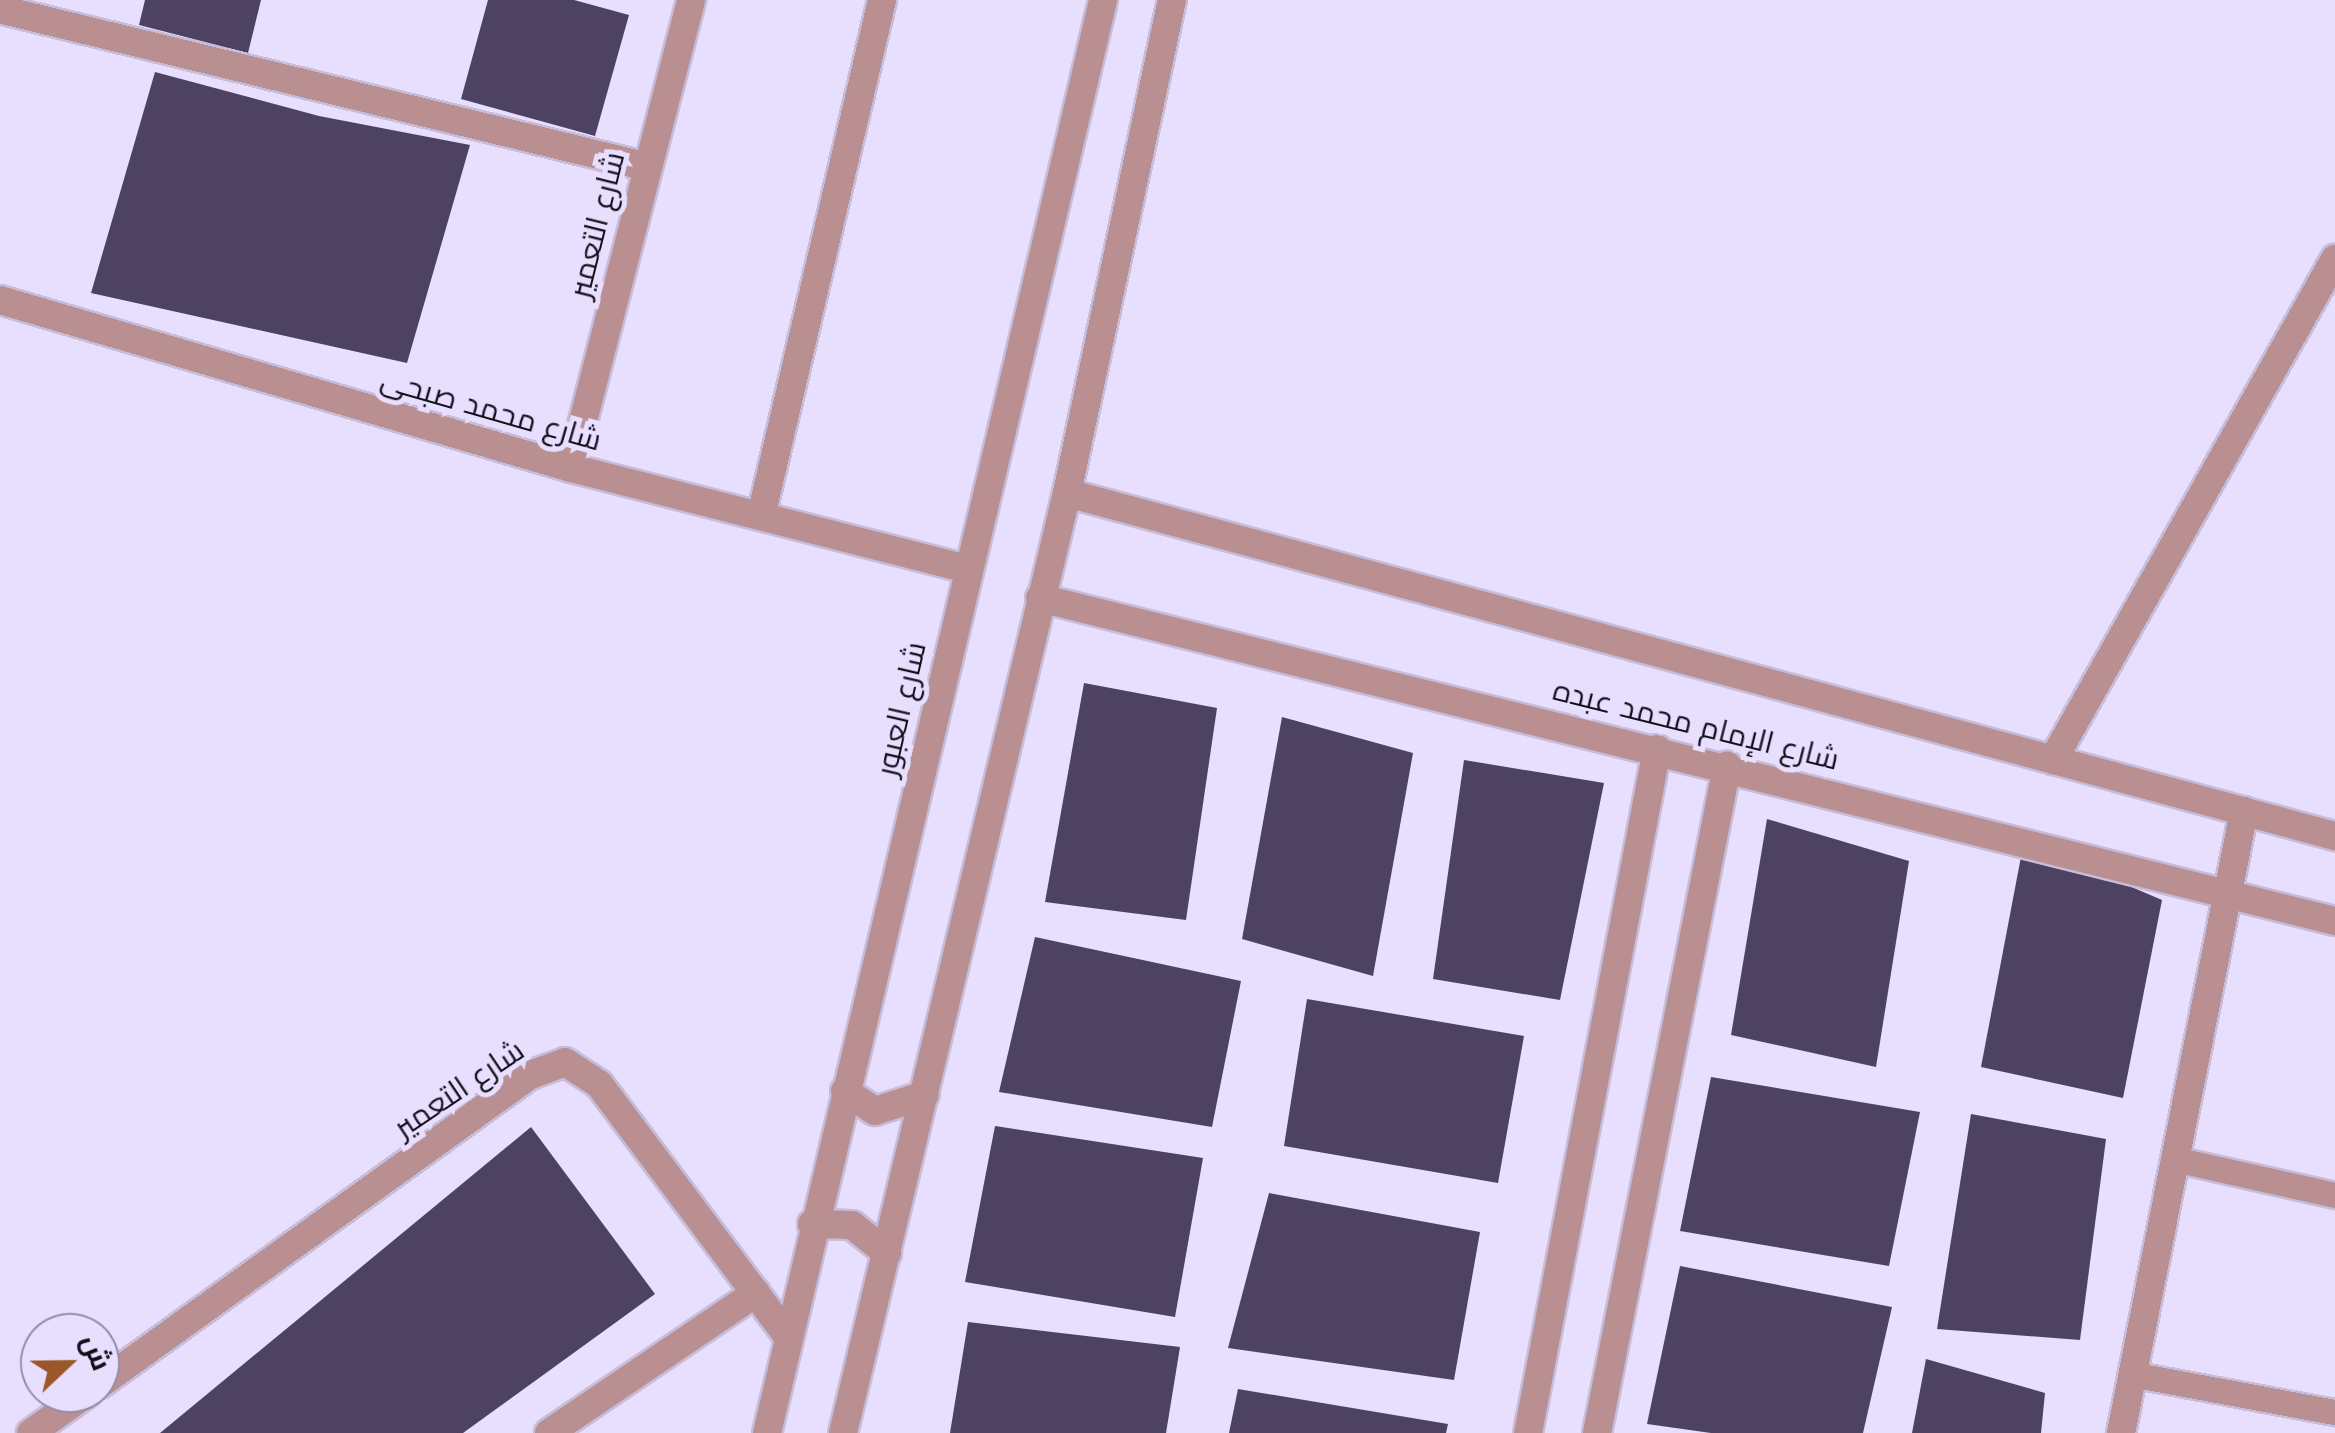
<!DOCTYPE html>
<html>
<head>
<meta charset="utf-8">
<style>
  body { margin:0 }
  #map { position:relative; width:2335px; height:1433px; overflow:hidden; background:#e8defe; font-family:Jost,Cairo,sans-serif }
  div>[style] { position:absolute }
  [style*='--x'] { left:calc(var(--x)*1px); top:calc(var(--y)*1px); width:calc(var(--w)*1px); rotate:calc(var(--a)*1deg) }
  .building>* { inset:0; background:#4d4262 }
  .roads { filter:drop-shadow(2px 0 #c6bdda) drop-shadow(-2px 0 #c6bdda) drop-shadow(0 2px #c6bdda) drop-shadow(0 -2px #c6bdda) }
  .service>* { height:25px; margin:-12.5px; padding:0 12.5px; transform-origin:12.5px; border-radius:12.5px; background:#b98f92 }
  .minor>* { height:28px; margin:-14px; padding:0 14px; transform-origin:14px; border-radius:14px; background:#b98f92 }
  .tertiary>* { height:28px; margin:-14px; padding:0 14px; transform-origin:14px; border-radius:14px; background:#b98f92 }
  span { translate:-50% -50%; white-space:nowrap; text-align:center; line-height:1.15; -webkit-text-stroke:10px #e8defe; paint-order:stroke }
  .street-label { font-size:30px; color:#130f1a }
  .north { position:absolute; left:20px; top:1313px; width:100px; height:100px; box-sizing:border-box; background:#e8defe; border:2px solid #938ba3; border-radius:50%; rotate:68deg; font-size:28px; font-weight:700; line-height:40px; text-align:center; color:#130f1a }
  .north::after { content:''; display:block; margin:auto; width:35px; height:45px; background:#9a5727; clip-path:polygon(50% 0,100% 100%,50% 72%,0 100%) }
</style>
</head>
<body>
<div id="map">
  <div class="building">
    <i style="clip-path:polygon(145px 0,261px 0,248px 53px,139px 25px)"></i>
    <i style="clip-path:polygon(488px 0,574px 0,629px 15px,595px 136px,461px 99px)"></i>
    <i style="clip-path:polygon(155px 72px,319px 116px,470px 145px,407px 363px,91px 293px)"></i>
    <i style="clip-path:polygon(1084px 683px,1217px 708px,1186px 920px,1045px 902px)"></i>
    <i style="clip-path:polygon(1282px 717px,1413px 753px,1373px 976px,1242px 939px)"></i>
    <i style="clip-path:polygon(1464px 760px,1604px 783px,1560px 1000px,1433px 979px)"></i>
    <i style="clip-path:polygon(1767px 819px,1909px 861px,1876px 1067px,1731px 1035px)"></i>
    <i style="clip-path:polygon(2024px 841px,2162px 900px,2123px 1098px,1981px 1067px)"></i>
    <i style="clip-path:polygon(1035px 937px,1241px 981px,1212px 1127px,999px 1092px)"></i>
    <i style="clip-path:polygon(1307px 999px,1524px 1036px,1498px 1183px,1284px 1146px)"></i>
    <i style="clip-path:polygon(1711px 1077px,1920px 1112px,1889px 1266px,1680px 1231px)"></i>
    <i style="clip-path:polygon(1971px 1114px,2106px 1139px,2080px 1340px,1937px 1329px)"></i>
    <i style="clip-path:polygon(995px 1126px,1203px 1158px,1175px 1317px,965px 1282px)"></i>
    <i style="clip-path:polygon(531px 1127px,655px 1294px,463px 1433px,160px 1433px)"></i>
    <i style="clip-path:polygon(1269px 1193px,1480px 1232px,1454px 1380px,1228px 1348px)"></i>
    <i style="clip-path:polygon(1680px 1266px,1892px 1307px,1863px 1433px,1711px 1433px,1647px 1424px)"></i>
    <i style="clip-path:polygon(968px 1322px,1180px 1347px,1166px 1433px,950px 1433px)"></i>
    <i style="clip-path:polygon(1926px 1359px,2045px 1393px,2041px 1433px,1912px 1433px)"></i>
    <i style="clip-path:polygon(1238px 1389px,1448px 1424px,1446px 1433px,1229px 1433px)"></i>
  </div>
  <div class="roads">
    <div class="service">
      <i style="--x:2174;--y:1159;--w:165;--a:12.6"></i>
      <i style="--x:2131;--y:1374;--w:208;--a:10.6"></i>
    </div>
    <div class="minor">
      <i style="--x:3;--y:10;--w:660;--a:13.68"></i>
      <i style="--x:0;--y:300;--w:595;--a:16.39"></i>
      <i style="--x:571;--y:468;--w:409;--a:14.3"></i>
      <i style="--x:571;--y:468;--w:483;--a:-75.6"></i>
      <i style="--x:1067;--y:493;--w:1314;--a:15.14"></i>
      <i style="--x:761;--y:516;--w:530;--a:-76.8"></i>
      <i style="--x:1040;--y:598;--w:1335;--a:14.01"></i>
      <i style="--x:2053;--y:760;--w:575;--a:-60.63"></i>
      <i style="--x:100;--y:1384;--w:530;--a:-35.7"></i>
      <i style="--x:530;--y:1075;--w:37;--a:-20"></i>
      <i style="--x:565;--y:1062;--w:40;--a:32.9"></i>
      <i style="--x:599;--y:1084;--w:317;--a:53.2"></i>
      <i style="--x:31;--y:1433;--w:69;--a:-35.5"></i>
      <i style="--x:549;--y:1433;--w:250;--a:-34.1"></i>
      <i style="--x:1528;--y:1433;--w:696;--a:-79.32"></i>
      <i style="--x:1597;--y:1433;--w:680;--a:-78.97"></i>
      <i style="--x:2121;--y:1433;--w:634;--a:-78.81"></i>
    </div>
    <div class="tertiary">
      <i style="--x:845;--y:1091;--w:36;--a:34"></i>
      <i style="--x:875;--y:1111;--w:52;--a:-17.7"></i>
      <i style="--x:812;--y:1224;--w:40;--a:1.4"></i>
      <i style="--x:852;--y:1225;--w:45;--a:38.7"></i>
      <i style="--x:767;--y:1433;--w:1472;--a:-76.8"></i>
      <i style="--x:843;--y:1433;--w:966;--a:-76.6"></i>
      <i style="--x:1067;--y:493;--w:504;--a:-77.98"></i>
    </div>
  </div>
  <div class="street-label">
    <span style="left:597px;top:225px;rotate:-76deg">شارع التعمير</span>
    <span style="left:491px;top:410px;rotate:16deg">شارع محمد صبحى</span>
    <span style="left:901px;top:709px;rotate:-77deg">شارع العبور</span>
    <span style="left:1696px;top:725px;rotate:14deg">شارع الإمام محمد عبده</span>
    <span style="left:459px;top:1089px;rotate:-34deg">شارع التعمير</span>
  </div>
  <div class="north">ش</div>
</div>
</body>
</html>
